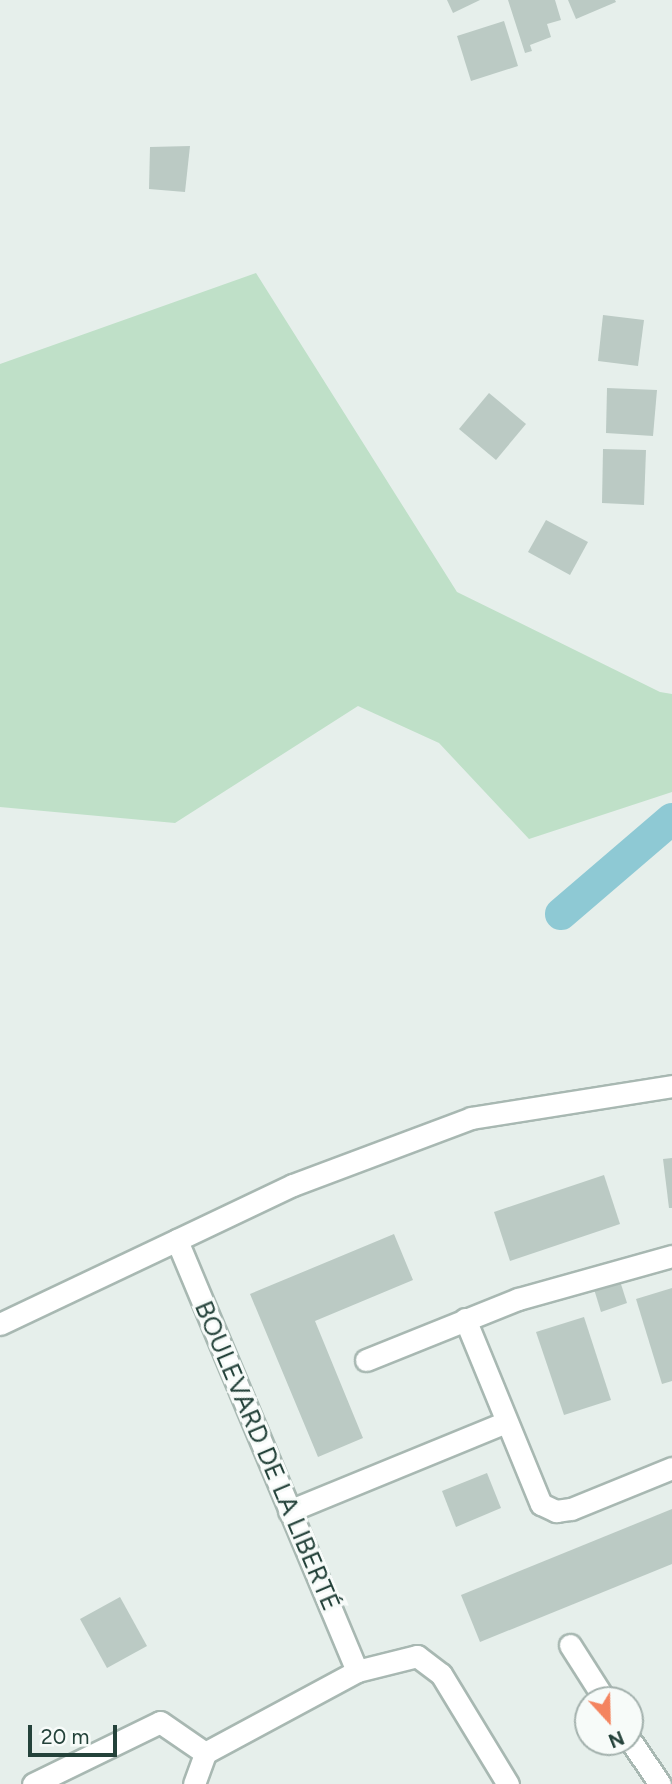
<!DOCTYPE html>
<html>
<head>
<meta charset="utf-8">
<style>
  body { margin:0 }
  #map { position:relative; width:672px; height:1784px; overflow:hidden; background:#e6efeb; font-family:Figtree,sans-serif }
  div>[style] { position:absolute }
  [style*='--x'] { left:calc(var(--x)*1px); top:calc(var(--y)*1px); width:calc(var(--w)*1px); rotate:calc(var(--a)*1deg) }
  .green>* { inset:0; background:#bfe0c8 }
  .canal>* { height:32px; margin:-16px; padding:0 16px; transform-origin:16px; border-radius:16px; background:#8ec9d4 }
  .building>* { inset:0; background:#bbcac4 }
  .roads { filter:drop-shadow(2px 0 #a8b8b2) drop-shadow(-2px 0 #a8b8b2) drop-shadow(0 2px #a8b8b2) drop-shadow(0 -2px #a8b8b2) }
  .street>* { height:21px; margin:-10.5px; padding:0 10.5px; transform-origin:10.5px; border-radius:10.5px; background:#fff }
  span { translate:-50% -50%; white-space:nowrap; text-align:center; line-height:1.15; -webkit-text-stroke:6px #f7fbf9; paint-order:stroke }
  .street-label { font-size:26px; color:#24423a }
  .north { position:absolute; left:574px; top:1686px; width:70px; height:70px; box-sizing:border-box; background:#f7fbf9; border:2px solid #a3b1ad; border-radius:50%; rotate:158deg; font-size:19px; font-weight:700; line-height:28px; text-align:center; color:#24423a }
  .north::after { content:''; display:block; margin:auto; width:24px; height:32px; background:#f4845f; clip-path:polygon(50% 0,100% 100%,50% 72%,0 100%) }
  .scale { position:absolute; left:28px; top:1725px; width:89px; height:32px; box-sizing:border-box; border:4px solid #24423a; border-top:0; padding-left:9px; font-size:21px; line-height:24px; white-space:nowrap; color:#24423a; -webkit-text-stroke:5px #f7fbf9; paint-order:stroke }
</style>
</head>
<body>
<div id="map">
  <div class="green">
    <i style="clip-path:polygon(256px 273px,457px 592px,660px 692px,672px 694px,672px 792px,529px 839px,439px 743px,358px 706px,175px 823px,0 807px,0 364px)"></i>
  </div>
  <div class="canal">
    <i style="--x:561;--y:914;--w:146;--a:-40.6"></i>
  </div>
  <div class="building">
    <i style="clip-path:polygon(447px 0,480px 0,453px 13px)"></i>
    <i style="clip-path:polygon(508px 0,555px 0,561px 20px,547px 24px,551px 37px,530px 45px,532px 51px,525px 53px)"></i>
    <i style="clip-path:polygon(568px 0,615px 0,616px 2px,576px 19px)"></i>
    <i style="clip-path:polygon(504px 21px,518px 66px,471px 81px,457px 36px)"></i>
    <i style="clip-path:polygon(190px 146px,185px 192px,149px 189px,150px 147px)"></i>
    <i style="clip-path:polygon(603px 315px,644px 320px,638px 366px,598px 361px)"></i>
    <i style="clip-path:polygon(607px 388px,657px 390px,653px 436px,606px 433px)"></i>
    <i style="clip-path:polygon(489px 393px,526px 424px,496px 460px,459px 429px)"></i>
    <i style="clip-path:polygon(603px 449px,646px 450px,644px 505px,602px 503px)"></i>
    <i style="clip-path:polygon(546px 520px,588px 542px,570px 575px,528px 552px)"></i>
    <i style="clip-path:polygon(672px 1158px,672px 1208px,669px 1208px,663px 1159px)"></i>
    <i style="clip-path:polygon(604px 1175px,620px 1224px,510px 1261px,494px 1212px)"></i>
    <i style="clip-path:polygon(394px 1234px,413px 1280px,315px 1321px,363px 1438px,318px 1457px,250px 1294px)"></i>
    <i style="clip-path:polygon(620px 1281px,627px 1303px,601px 1312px,594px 1289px)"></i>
    <i style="clip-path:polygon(672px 1288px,672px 1381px,662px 1384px,636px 1299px)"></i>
    <i style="clip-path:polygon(584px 1317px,611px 1400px,564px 1415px,536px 1332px)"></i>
    <i style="clip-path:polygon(487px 1473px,501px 1508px,456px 1527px,442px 1491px)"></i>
    <i style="clip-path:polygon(672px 1509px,672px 1564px,480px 1642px,461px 1595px)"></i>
    <i style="clip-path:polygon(120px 1597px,147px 1646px,107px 1668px,80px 1619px)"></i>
  </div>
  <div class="roads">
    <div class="street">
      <i style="--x:465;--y:1319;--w:200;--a:67.7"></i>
      <i style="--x:541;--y:1504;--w:17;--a:25"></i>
      <i style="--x:556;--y:1511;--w:15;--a:-8"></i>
      <i style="--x:571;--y:1509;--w:109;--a:-22.1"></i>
      <i style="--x:0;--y:1324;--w:196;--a:-25.4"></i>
      <i style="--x:366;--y:1360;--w:164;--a:-21.9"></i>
      <i style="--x:518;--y:1299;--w:160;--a:-15.6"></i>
      <i style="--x:289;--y:1511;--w:235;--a:-22.3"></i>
      <i style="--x:570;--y:1645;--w:65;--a:57.5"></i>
      <i style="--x:357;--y:1671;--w:467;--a:-112.7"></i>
      <i style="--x:177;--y:1240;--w:128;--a:-25.4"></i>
      <i style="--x:293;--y:1185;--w:190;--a:-20.6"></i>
      <i style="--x:471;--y:1118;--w:204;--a:-9"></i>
      <i style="--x:630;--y:1740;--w:53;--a:55.7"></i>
      <i style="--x:33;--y:1784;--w:141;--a:-26"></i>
      <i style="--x:160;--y:1722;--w:55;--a:34.6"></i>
      <i style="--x:194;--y:1784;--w:33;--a:-70"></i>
      <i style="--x:205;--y:1753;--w:173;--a:-28.3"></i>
      <i style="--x:357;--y:1671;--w:62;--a:-14"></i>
      <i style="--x:417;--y:1656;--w:30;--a:37"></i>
      <i style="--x:441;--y:1674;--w:129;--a:58.7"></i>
    </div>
  </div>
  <div class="street-label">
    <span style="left:267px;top:1456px;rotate:67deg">BOULEVARD DE LA LIBERTÉ</span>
  </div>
  <div class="north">N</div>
  <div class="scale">20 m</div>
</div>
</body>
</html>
